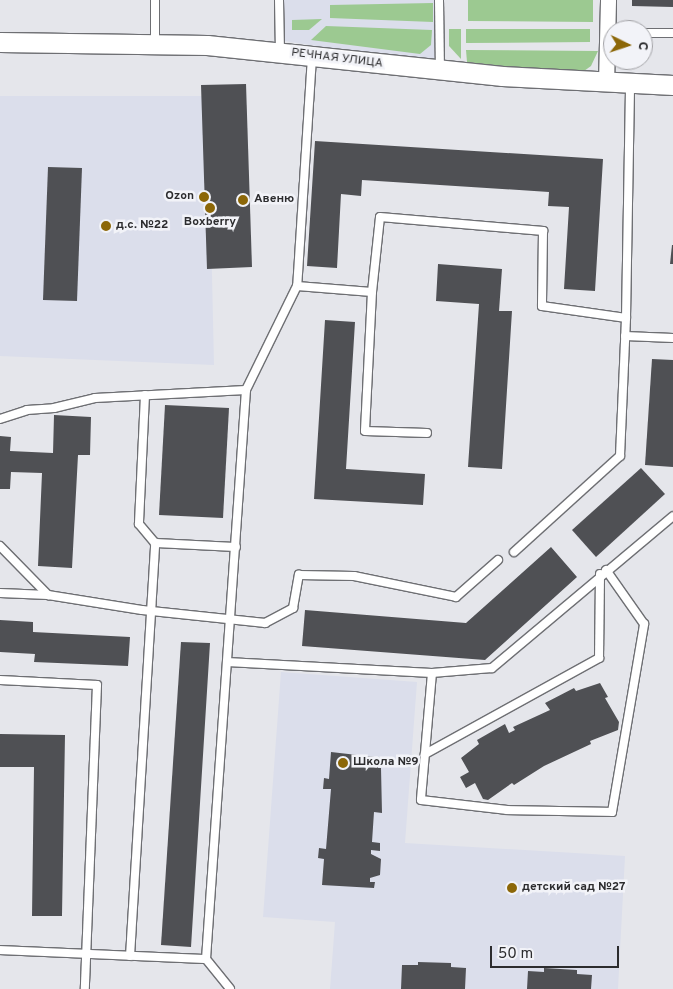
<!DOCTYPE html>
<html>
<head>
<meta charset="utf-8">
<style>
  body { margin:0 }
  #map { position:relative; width:673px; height:989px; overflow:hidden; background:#e5e6eb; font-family:Overpass,sans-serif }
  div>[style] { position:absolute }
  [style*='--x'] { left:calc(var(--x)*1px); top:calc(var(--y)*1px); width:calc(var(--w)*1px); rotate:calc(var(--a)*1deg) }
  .built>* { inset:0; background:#dbdeeb }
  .green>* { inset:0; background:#9cc991 }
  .building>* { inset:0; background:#4f5054 }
  .roads { filter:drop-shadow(1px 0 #6e6f73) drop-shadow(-1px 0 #6e6f73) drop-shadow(0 1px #6e6f73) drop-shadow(0 -1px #6e6f73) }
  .service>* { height:8px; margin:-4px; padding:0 4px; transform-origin:4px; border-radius:4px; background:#fff }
  .minor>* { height:15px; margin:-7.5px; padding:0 7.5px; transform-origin:7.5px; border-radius:7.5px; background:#fff }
  .tertiary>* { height:19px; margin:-9.5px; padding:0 9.5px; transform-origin:9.5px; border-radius:9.5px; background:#fff }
  .dots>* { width:14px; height:14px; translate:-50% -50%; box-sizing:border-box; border:2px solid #f2f3f8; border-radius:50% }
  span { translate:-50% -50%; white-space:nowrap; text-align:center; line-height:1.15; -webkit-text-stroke:5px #f2f3f8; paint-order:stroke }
  .street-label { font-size:12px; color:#2c2c2e }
  .poi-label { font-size:12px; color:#2c2c2e; font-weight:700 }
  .right { translate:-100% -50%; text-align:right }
  .left { translate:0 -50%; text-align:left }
  .north { position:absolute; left:603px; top:20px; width:50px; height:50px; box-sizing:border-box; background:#f2f3f8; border:1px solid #a3a3a7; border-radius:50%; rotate:94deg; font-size:14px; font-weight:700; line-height:20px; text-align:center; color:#2c2c2e }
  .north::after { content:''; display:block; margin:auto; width:18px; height:22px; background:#8c6708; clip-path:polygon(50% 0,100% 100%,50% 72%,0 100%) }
  .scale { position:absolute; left:490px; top:946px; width:129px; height:22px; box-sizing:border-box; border:2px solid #2c2c2e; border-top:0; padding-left:6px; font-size:15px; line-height:18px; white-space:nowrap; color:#2c2c2e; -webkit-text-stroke:4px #f2f3f8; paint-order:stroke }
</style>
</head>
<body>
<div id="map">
  <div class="built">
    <i style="clip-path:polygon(284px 0,435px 0,436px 65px,285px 41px)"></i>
    <i style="clip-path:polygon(0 96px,208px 96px,214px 365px,0 356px)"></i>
    <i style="clip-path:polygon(281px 672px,417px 682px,405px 843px,625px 856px,618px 989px,330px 989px,335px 922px,263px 917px)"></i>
  </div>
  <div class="green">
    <i style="clip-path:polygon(468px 0,593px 0,593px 22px,468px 21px)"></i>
    <i style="clip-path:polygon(433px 3px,433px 22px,330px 18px,330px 5px)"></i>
    <i style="clip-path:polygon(322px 19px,309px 30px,292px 30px,292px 20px)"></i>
    <i style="clip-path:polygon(326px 26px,432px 30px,431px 45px,420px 54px,311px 40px)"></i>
    <i style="clip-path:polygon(449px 29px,461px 29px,461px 59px,449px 46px)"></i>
    <i style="clip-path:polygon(466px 29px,590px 29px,590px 42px,466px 43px)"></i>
    <i style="clip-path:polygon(466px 50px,598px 51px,591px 66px,584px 71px,548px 71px,467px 62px)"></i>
  </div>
  <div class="building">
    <i style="clip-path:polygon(632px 0,673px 0,673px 7px,632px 6px)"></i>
    <i style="clip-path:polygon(246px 84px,252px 267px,207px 269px,201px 85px)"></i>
    <i style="clip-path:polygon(315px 141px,603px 159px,595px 291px,564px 289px,569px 207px,548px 206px,549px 192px,362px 180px,361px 196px,341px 194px,337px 268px,307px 266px)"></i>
    <i style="clip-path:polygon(48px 167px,82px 168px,77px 301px,43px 300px)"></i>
    <i style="clip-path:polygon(672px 245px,673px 245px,673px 264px,670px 264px)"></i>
    <i style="clip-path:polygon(438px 264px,502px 269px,499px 311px,512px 311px,502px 469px,468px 467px,479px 304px,436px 301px)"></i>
    <i style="clip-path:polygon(325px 320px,355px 322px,346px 469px,425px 474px,423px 505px,314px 499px)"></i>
    <i style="clip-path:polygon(652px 359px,673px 360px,673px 467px,645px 465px)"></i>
    <i style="clip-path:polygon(165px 405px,229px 408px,223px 518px,159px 515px)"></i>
    <i style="clip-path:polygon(54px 415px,91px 417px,90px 455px,78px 455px,72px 568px,38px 566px,42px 473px,11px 472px,10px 489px,0 489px,0 436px,11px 437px,10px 451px,53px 453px)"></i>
    <i style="clip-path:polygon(641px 468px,665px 494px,596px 557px,572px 530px)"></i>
    <i style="clip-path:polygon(551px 547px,577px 577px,485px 660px,302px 646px,305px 610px,466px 623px)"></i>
    <i style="clip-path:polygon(0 620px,33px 622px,33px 632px,130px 637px,128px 666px,34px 662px,35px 654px,0 652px)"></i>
    <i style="clip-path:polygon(181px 642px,210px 643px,191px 947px,161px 945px)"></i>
    <i style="clip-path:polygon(600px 683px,608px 697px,605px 698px,619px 722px,618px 730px,590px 741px,591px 744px,544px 766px,514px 785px,512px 783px,488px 800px,483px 799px,475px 783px,466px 788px,460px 777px,469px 772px,461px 758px,479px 744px,477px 740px,505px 724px,509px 733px,515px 730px,513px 727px,550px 710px,545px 703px,574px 688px,576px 691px)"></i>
    <i style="clip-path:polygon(0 734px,65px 735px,62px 916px,32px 916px,34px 767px,0 767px)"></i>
    <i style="clip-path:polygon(331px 752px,383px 758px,383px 764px,378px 763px,378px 768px,381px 768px,382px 813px,374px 812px,372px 842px,380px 843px,380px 851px,371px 850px,371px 854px,381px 859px,380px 875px,370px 878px,370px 882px,375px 882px,374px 888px,322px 885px,324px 859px,318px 858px,319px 848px,326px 849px,331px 789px,323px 789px,324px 778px,329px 779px)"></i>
    <i style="clip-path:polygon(418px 962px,451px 963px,451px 967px,466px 968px,465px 989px,401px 989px,402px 965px,418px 965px)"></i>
    <i style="clip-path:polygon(544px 968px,577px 970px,577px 974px,592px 975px,591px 989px,527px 989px,528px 971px,544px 972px)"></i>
  </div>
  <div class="roads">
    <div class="service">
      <i style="--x:279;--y:0;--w:52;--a:88.9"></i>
      <i style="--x:439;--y:0;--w:69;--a:89.2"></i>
      <i style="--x:643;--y:33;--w:30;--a:0"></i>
      <i style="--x:155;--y:43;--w:43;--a:-90"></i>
      <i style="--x:312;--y:57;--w:229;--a:93.7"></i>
      <i style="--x:297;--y:286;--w:75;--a:4.6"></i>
      <i style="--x:372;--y:292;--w:75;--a:-83.9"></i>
      <i style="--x:380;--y:217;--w:164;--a:4.9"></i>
      <i style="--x:543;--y:231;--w:75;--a:90.8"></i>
      <i style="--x:542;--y:306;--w:85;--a:8.1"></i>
      <i style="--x:626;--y:318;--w:234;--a:-89"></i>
      <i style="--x:372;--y:292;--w:139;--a:92.9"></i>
      <i style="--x:365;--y:431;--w:62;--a:1.8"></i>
      <i style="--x:625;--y:336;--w:48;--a:2.4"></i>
      <i style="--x:145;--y:395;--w:129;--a:92.7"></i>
      <i style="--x:139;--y:524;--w:25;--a:50"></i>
      <i style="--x:0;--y:419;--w:28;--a:-18"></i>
      <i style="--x:27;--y:410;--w:27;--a:-4"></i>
      <i style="--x:54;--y:408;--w:42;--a:-13.7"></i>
      <i style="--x:95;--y:398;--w:151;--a:-3"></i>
      <i style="--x:0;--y:546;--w:69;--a:45.6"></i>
      <i style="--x:514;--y:552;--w:143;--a:-42.2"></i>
      <i style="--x:620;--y:456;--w:138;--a:-87.5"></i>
      <i style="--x:0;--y:593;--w:48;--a:2.4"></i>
      <i style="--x:48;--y:595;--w:95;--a:9.1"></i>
      <i style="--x:142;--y:610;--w:124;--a:6"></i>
      <i style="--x:265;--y:623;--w:32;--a:-28"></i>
      <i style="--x:293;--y:608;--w:34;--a:-80"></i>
      <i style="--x:299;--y:575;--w:55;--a:1"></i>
      <i style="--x:354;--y:576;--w:104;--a:11.6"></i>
      <i style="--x:456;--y:597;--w:56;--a:-41.4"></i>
      <i style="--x:227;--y:662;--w:205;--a:3.1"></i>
      <i style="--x:432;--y:673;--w:60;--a:-4.8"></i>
      <i style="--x:492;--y:668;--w:236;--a:-40"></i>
      <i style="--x:432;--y:673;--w:127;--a:95"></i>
      <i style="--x:421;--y:800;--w:87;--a:6.6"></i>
      <i style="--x:507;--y:810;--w:105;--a:1.1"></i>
      <i style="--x:612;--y:812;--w:191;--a:-80.3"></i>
      <i style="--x:644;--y:624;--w:66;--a:-125.1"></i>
      <i style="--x:0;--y:680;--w:97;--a:3"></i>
      <i style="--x:97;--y:685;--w:304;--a:92.3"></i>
      <i style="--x:425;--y:754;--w:199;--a:-28.9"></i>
      <i style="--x:599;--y:658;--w:84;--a:-89.3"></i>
      <i style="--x:0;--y:950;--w:206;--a:2.5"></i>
      <i style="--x:206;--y:959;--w:570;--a:-85.98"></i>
      <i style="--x:246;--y:390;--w:116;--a:-63.9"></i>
      <i style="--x:130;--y:956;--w:414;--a:-86.5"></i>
      <i style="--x:155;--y:543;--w:81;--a:2.8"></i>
      <i style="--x:206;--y:959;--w:38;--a:51"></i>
    </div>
    <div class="minor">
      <i style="--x:606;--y:83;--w:83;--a:-88.6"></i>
    </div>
    <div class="tertiary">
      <i style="--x:0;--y:42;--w:207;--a:0.8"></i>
      <i style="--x:207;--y:45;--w:297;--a:6"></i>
      <i style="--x:502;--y:76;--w:171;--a:3"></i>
    </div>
  </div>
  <div class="dots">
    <i style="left:204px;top:197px;background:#8c6708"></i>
    <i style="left:243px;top:200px;background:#8c6708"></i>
    <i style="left:210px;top:208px;background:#8c6708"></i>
    <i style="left:106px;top:226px;background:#8c6708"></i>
    <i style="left:343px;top:763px;background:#8c6708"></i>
    <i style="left:512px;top:888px;background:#8c6708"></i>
  </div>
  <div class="street-label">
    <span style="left:337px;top:59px;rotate:7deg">РЕЧНАЯ УЛИЦА</span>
  </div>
  <div class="poi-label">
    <span class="right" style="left:194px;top:197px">Ozon</span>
    <span class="left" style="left:254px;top:200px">Авеню</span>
    <span style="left:210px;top:223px">Boxberry</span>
    <span class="left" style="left:116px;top:226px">д.с. №22</span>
    <span class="left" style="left:353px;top:763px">Школа №9</span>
    <span class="left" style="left:522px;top:888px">детский сад №27</span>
  </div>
  <div class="north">С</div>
  <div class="scale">50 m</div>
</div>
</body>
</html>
